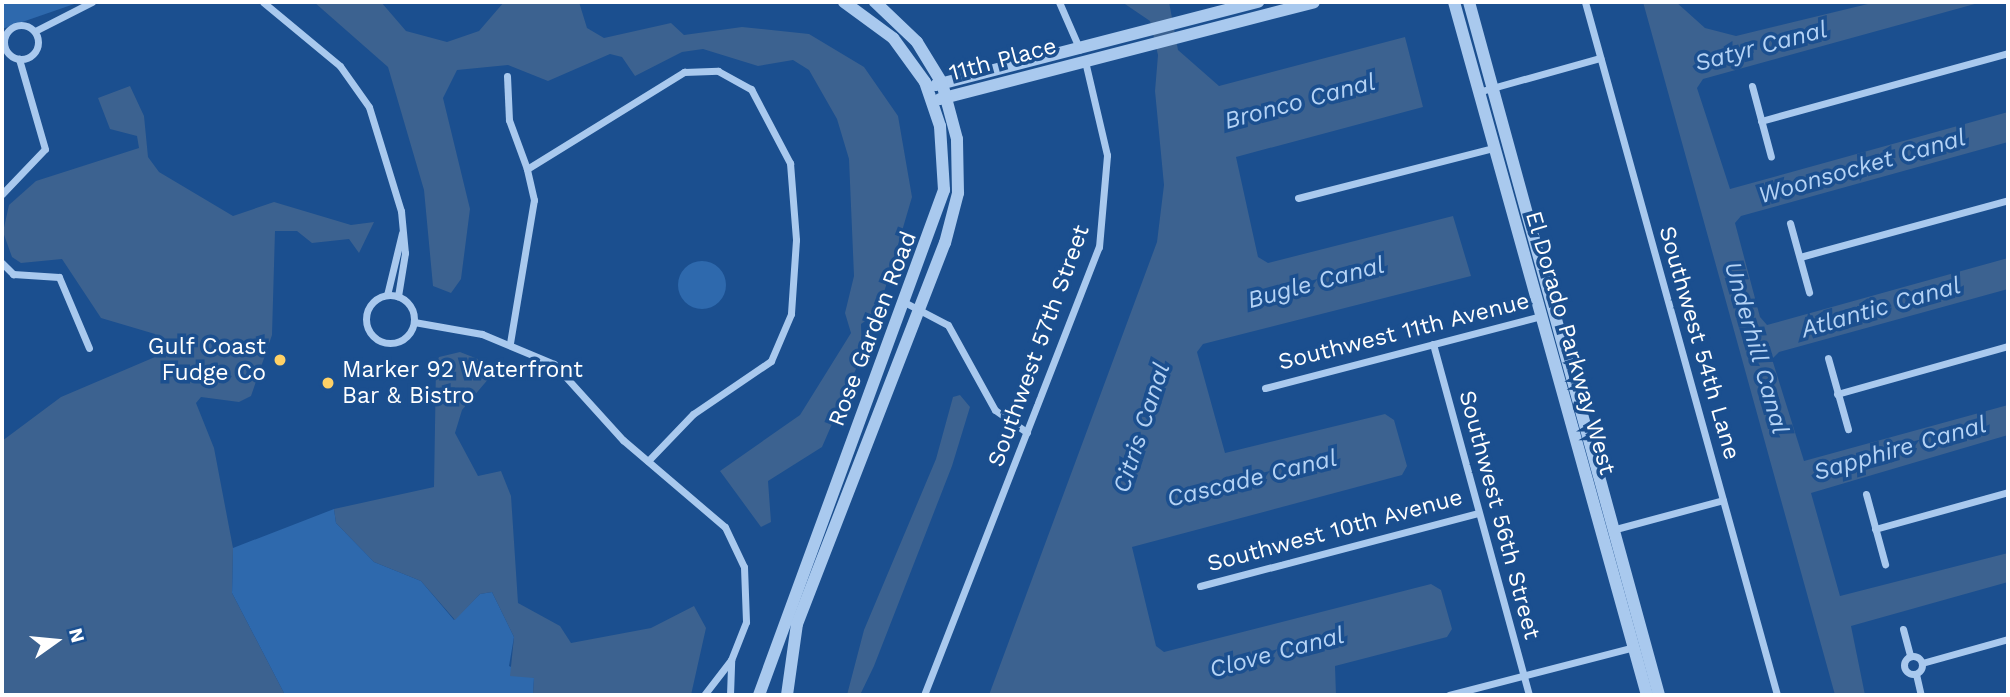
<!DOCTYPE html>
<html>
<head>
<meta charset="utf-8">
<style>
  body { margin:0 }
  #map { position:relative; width:2010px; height:697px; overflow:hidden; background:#1b4f8f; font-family:"Work Sans",sans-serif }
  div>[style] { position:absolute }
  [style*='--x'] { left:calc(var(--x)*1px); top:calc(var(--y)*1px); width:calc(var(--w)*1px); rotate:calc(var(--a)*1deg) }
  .green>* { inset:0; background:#2e69ad }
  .round { border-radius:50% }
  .water>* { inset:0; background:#3c6290 }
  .minor>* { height:7px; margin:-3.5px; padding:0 3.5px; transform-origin:3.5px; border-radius:3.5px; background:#a9c9ee }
  .minor>.ring { margin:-3.5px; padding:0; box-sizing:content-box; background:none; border:7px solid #a9c9ee; border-radius:50% }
  .tertiary>* { height:12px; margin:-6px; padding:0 6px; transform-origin:6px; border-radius:6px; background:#a9c9ee }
  .dots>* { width:19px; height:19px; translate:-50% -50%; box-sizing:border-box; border:4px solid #1b4f8f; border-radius:50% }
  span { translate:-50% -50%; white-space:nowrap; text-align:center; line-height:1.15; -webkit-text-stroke:7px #1b4f8f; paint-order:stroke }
  .street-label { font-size:23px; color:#fff }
  .poi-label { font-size:23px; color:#fff }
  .right { translate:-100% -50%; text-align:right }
  .left { translate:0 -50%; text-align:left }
  .water-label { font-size:24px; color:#b5d3f5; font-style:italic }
  .frame { position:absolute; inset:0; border:4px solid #fff; pointer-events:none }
  .north { position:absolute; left:21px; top:606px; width:70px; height:70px; -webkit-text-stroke:5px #1b4f8f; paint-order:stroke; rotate:75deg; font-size:19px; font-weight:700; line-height:28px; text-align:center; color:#fff }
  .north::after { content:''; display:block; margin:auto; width:24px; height:32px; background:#fff; clip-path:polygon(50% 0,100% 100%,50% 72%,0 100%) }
</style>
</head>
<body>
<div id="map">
  <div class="green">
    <i style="clip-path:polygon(2px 2px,80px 2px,2px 29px)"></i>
    <i class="round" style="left:678px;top:261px;width:48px;height:48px"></i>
    <i style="clip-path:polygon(334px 509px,336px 523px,374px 562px,421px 581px,454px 620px,480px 594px,492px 592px,514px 637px,509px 666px,534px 678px,533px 695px,285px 695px,232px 593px,233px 548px)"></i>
  </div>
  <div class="water">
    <i style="clip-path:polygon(314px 2px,381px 2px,406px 31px,447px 42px,479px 31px,504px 2px,579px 2px,587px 28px,604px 38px,671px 23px,684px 35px,742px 27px,809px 34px,864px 67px,898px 116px,912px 197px,885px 289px,874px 315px,861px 324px,862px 355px,822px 447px,768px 481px,771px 522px,761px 527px,720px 471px,800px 415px,851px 333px,845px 313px,854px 276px,849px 159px,837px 119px,809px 70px,793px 60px,758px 66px,703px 49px,682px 52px,635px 76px,622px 57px,610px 54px,548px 81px,508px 65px,457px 70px,443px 98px,470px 209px,461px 279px,451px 293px,433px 286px,424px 190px,388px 67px)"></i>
    <i style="clip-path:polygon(1122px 2px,1169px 2px,1178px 50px,1219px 86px,1405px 37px,1423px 107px,1236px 157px,1258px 257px,1268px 263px,1453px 216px,1471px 276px,1203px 344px,1197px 352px,1225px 453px,1385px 414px,1394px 420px,1407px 466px,1402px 475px,1132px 547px,1156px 646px,1164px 652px,1431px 584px,1441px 590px,1452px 629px,1447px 637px,1335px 666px,1336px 695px,989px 695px,1157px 242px,1164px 185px,1155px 91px,1158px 55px,1150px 21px)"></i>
    <i style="clip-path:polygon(1643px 2px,1676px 2px,1705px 28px,1736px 36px,1876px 2px,1982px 2px,1703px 79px,1697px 88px,1730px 189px,2008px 112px,2008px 142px,1741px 216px,1735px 223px,1760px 317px,1767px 325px,2008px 258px,2008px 289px,1779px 352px,1772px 359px,1804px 461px,2008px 405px,2008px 435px,1811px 493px,1840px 596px,2008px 553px,2008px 582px,1851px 626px,1865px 695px,1835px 695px)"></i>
    <i style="clip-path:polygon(130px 86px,144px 116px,148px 157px,159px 172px,233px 216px,274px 202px,351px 225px,374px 222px,359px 253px,349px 239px,312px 243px,297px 231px,275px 231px,272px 335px,251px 396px,239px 402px,201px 397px,196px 403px,214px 448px,233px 548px,232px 593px,285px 695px,2px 695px,2px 441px,61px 397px,155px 357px,162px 346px,155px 334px,101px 318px,62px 259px,21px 263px,12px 257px,3px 232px,9px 205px,36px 181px,139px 148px,137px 136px,110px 129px,98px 98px)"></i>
    <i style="clip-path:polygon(460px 352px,483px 361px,490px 377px,462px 410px,455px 433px,478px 476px,501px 471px,511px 496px,518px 603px,560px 626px,571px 643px,651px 628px,694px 606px,706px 628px,691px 695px,533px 695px,534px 678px,510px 676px,514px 637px,492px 592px,480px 594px,455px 620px,421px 581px,374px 562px,336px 523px,334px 509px,434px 487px,436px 365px,439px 357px)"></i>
    <i style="clip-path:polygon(960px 395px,970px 407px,952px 466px,874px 666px,860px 695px,847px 695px,864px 630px,936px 459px,953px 397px)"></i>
  </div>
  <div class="minor">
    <i style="--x:263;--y:2;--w:100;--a:39.7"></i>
    <i style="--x:340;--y:66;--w:50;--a:54.7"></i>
    <i style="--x:369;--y:107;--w:109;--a:72.9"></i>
    <i style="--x:401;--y:211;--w:42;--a:84.6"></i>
    <i style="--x:405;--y:253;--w:44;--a:99.2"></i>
    <i style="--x:1059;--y:2;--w:52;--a:66.4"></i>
    <i style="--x:1585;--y:2;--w:719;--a:74.51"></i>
    <i class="ring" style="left:4px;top:25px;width:27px;height:27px"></i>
    <i style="--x:35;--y:31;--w:64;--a:-27"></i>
    <i style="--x:507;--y:76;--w:44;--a:87.4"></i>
    <i style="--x:509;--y:120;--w:52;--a:69.8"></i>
    <i style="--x:1752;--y:86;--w:73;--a:75"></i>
    <i style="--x:1478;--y:92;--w:127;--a:-15.6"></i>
    <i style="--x:1761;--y:121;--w:256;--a:-15.4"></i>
    <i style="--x:2;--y:194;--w:62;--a:-46.3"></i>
    <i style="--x:45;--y:149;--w:94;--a:-106.1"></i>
    <i style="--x:1298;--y:198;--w:204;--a:-14.4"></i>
    <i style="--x:1790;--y:223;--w:72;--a:74.6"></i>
    <i style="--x:1800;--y:257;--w:216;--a:-15.3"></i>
    <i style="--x:2;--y:263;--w:16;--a:45"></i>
    <i style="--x:13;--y:274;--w:46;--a:3.7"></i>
    <i style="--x:59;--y:277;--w:77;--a:67.1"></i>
    <i class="ring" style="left:366px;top:295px;width:41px;height:41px"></i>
    <i style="--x:387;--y:295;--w:64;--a:-76.4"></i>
    <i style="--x:906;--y:303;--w:47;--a:27.6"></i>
    <i style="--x:948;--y:325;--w:97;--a:61.1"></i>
    <i style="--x:995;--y:410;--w:39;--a:35"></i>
    <i style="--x:414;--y:322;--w:69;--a:10"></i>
    <i style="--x:482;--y:334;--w:78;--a:22.6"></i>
    <i style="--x:554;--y:364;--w:103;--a:47.8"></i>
    <i style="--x:623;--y:440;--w:134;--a:40.5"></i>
    <i style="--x:725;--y:527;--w:44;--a:64.6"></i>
    <i style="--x:744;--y:567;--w:55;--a:87.9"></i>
    <i style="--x:746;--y:622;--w:41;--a:111.5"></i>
    <i style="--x:731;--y:660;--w:44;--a:127.6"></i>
    <i style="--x:510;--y:343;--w:145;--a:-80.5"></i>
    <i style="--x:534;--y:200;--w:32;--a:-103"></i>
    <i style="--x:527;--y:169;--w:185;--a:-31.7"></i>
    <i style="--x:684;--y:72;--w:34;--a:-2"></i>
    <i style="--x:718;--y:71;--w:38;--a:29"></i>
    <i style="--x:751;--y:89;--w:84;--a:62.2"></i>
    <i style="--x:790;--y:163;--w:77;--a:85.5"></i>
    <i style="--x:796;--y:240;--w:74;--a:93.9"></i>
    <i style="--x:791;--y:314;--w:51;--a:113.1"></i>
    <i style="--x:771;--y:361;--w:94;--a:145.8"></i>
    <i style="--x:693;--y:414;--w:65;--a:133.8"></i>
    <i style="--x:1433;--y:344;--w:364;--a:74.7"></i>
    <i style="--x:1828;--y:358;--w:74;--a:74.3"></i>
    <i style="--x:1265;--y:388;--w:286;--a:-14.6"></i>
    <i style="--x:1837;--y:394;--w:178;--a:-15.7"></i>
    <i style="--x:1866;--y:494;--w:73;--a:74.8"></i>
    <i style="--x:1875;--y:529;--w:138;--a:-15.5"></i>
    <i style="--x:1612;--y:530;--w:115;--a:-15.1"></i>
    <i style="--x:1200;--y:586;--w:288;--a:-14.7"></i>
    <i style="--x:1903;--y:629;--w:28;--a:75"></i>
    <i class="ring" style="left:1904px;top:656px;width:11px;height:11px"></i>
    <i style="--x:1922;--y:663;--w:89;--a:-15.6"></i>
    <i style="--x:1916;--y:674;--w:22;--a:77"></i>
    <i style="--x:730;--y:695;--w:35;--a:-88"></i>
    <i style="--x:924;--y:695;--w:481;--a:-68.7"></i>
    <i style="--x:1099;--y:247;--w:92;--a:-85"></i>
    <i style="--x:1107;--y:155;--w:97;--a:-103.2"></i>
    <i style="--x:1449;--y:695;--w:191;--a:-14.5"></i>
  </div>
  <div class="tertiary">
    <i style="--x:1454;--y:2;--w:719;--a:74.44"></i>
    <i style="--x:1469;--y:2;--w:719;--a:74.67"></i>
    <i style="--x:936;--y:85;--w:333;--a:-14.5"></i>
    <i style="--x:940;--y:99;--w:386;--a:-14.5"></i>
    <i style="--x:759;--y:695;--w:538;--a:-69.88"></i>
    <i style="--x:944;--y:190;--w:64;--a:-93.6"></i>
    <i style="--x:940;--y:126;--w:46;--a:-108.8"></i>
    <i style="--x:925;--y:82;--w:54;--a:-126"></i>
    <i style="--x:893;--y:38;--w:61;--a:-143.7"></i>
    <i style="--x:787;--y:695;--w:72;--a:-82"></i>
    <i style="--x:797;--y:624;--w:409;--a:-68.8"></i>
    <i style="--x:945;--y:243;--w:52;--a:-75.4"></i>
    <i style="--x:958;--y:193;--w:54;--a:-91.1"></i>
    <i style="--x:957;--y:139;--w:58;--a:-105"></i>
    <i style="--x:942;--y:83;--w:48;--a:-121.4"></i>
    <i style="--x:917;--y:42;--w:58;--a:-136.4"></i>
  </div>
  <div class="dots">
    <i style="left:280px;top:360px;background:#ffd166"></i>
    <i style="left:328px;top:383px;background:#ffd166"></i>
  </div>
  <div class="street-label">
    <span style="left:1003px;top:60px;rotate:-15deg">11th Place</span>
    <span style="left:873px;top:329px;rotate:-69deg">Rose Garden Road</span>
    <span style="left:1404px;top:332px;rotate:-14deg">Southwest 11th Avenue</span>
    <span style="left:1570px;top:343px;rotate:74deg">El Dorado Parkway West</span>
    <span style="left:1699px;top:343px;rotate:74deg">Southwest 54th Lane</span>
    <span style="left:1039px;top:346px;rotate:-70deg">Southwest 57th Street</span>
    <span style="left:1499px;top:515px;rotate:75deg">Southwest 56th Street</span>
    <span style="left:1335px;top:531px;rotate:-15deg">Southwest 10th Avenue</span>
  </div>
  <div class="poi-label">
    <span class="right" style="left:266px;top:360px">Gulf Coast<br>Fudge Co</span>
    <span class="left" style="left:342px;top:383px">Marker 92 Waterfront<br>Bar &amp; Bistro</span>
  </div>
  <div class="water-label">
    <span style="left:1761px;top:47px;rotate:-15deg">Satyr Canal</span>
    <span style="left:1300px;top:102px;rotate:-15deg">Bronco Canal</span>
    <span style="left:1862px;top:167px;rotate:-16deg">Woonsocket Canal</span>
    <span style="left:1316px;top:283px;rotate:-15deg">Bugle Canal</span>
    <span style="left:1881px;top:308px;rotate:-16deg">Atlantic Canal</span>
    <span style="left:1756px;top:348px;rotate:74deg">Underhill Canal</span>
    <span style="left:1142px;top:428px;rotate:-72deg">Citris Canal</span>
    <span style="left:1900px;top:449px;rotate:-16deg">Sapphire Canal</span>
    <span style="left:1252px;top:479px;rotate:-14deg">Cascade Canal</span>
    <span style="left:1277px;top:653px;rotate:-15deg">Clove Canal</span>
  </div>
  <div class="frame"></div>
  <div class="north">N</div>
</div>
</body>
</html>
